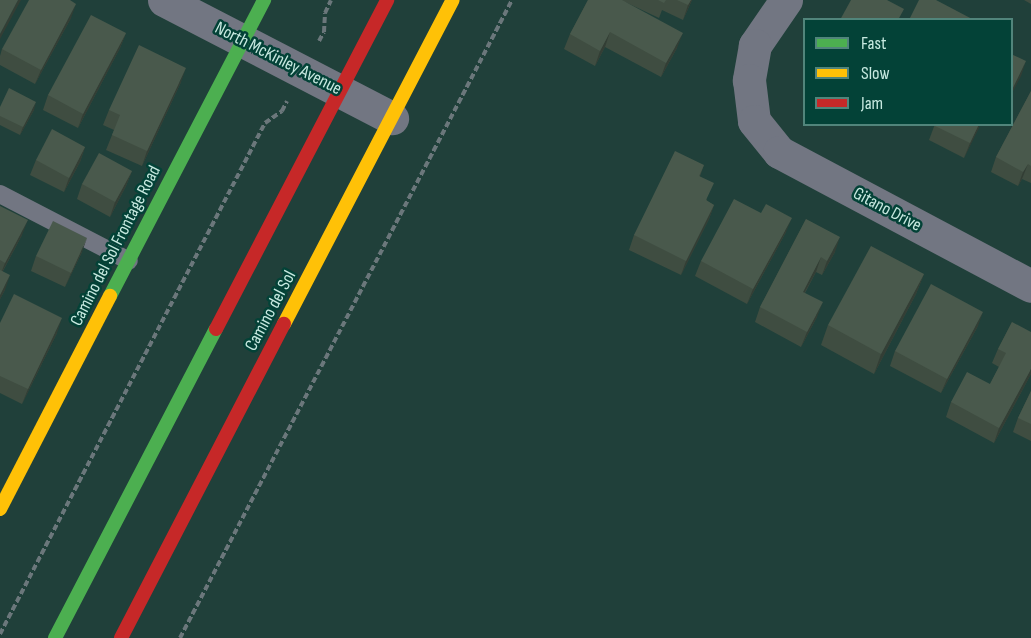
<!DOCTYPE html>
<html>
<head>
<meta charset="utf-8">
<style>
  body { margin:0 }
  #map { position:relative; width:1031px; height:638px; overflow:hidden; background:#20403a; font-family:"Sofia Sans Condensed",sans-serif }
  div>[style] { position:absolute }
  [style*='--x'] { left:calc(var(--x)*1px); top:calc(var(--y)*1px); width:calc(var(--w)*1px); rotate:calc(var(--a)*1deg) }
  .path>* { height:4px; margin-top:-2px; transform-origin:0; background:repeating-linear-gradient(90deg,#6b777b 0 6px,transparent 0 9px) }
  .lane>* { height:18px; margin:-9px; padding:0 9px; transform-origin:9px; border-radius:9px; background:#727682 }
  .street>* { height:33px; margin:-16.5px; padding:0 16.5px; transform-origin:16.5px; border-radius:16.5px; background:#727682 }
  .fast>* { height:14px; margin:-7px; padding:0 7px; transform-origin:7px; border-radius:7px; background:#4caf50 }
  .slow>* { height:14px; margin:-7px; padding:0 7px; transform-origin:7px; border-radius:7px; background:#ffc107 }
  .jam>* { height:14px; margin:-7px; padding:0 7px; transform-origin:7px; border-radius:7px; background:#c62828 }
  .wall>* { inset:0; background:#3f4d41 }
  .shaded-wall>* { inset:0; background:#333e35 }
  .building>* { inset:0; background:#49594c }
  span { translate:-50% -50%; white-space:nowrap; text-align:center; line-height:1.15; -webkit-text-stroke:5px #034237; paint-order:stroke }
  .street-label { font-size:18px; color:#c7e9e0 }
  .legend { position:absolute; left:803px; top:18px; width:210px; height:108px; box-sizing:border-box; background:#034237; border:2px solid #51857b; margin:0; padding:8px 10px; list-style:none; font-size:18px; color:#c7e9e0 }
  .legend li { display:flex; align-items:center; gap:12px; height:30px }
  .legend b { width:30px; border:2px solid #51857b }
</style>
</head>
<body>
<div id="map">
  <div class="path">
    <i style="--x:319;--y:41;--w:10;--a:-61"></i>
    <i style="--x:324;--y:32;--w:19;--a:-87"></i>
    <i style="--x:325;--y:13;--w:14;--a:-65"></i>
    <i style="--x:0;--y:634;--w:576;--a:-62.59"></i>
    <i style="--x:265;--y:123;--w:21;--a:-35"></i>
    <i style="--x:282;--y:111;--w:11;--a:-63"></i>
    <i style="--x:180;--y:638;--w:719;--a:-62.51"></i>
  </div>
  <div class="lane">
    <i style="--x:0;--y:194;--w:145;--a:27.4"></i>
  </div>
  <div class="street">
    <i style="--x:164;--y:0;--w:257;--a:27.4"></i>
    <i style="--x:786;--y:0;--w:55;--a:124.6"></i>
    <i style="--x:755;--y:45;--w:36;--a:100"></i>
    <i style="--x:749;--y:80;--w:41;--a:83"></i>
    <i style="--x:754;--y:121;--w:40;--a:51"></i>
    <i style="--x:779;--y:152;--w:285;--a:28"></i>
  </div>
  <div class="fast">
    <i style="--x:110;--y:296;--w:334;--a:-62.5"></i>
    <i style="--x:55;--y:638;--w:348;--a:-62.5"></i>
  </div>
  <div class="slow">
    <i style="--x:284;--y:324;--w:365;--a:-62.5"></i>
    <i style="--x:0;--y:509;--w:240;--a:-62.7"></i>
  </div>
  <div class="jam">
    <i style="--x:216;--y:329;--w:371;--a:-62.5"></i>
    <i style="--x:121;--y:638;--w:354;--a:-62.6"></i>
  </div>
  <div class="wall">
    <i style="clip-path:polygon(588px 0,692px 0,683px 20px,662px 10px,659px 18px,625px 2px,677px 48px,661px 77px,605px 47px,595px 66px,564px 49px,570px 34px)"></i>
    <i style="clip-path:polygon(1024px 0,1031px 0,1031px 4px)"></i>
    <i style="clip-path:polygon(71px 18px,35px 84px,0 65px,0 56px,2px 49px)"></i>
    <i style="clip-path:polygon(126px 33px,120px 48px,78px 128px,43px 110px,48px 95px)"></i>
    <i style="clip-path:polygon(181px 82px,142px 166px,106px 150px,114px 130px,103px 125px,109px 110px)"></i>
    <i style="clip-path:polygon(1031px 91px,1031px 183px,1022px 179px,1018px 186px,991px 172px,996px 157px)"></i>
    <i style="clip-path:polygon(0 107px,34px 110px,20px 135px,0 125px)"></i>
    <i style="clip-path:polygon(935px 124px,980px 124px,964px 158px,929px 140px)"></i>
    <i style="clip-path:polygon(85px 147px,80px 162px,64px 192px,30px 175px,36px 160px)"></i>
    <i style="clip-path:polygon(704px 165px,700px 176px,707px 201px,714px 205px,709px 219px,681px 275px,629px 250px,634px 235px)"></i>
    <i style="clip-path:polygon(132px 171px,126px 186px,110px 217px,77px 199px,82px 184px)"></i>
    <i style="clip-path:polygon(0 206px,22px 235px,3px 271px,5px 290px,0 299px)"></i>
    <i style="clip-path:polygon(761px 213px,786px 232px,747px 304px,695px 276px,701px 261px)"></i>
    <i style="clip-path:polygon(806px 219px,835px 252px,822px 275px,816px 272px,805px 293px,817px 317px,801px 347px,755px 322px,760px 307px)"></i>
    <i style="clip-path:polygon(82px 252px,65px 287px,31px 271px,36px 256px)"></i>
    <i style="clip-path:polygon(924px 274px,916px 294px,874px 374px,821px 345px,828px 325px)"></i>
    <i style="clip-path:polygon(1012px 322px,1031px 374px,994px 443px,946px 417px,951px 402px,990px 384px,999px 367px,992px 363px,998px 349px)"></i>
    <i style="clip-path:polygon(0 323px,57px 333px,22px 404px,0 393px)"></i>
    <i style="clip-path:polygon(978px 326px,941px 393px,890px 366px,895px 351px)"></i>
    <i style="clip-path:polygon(1031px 391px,1031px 441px,1013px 432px,1018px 418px)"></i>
  </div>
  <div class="shaded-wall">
    <i style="clip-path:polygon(18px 0,21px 0,0 39px,0 34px)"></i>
    <i style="clip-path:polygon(691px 0,692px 0,683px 20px,688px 5px)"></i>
    <i style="clip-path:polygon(76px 4px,71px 18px,35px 84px,41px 70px)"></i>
    <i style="clip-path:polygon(610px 32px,605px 47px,595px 66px,600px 51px)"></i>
    <i style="clip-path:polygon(126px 33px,120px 48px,78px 128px,83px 114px)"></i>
    <i style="clip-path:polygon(683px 33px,677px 48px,661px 77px,666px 63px)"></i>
    <i style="clip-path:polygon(1026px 61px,1021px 76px,1011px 95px,1011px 92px)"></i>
    <i style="clip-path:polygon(186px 68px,181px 82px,142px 166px,147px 151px)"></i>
    <i style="clip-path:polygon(36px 102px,34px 110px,20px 135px,23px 127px)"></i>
    <i style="clip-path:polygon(979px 124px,980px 124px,979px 128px,964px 158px,970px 143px)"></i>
    <i style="clip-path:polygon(85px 147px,80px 162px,64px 192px,69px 178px)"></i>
    <i style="clip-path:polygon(1028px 164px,1022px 179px,1018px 186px,1023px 172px)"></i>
    <i style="clip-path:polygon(132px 171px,126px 186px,110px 217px,115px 202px)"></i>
    <i style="clip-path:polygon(714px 205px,709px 219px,681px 275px,686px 261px)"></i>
    <i style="clip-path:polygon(792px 218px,786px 232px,747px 304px,753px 289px)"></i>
    <i style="clip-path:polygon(28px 220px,22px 235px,0 276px,5px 263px)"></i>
    <i style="clip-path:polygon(840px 237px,835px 252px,822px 275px,827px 261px)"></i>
    <i style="clip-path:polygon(87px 238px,82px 252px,65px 287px,71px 273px)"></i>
    <i style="clip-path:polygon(821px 257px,816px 272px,797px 306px,803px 292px)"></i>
    <i style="clip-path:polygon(924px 274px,916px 294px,874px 374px,881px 354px)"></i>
    <i style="clip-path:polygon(10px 275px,5px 290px,0 299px,0 295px)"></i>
    <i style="clip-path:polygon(823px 302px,817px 317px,801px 347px,807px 332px)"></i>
    <i style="clip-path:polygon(983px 312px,978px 326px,941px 393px,947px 379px)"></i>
    <i style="clip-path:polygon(62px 318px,57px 333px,22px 404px,28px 389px)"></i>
    <i style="clip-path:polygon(1031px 369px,1031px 374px,994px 443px,999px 428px)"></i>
  </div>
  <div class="building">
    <i style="clip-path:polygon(0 0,18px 0,0 34px)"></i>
    <i style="clip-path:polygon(29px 0,70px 0,76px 4px,41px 70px,2px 49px)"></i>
    <i style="clip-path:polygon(588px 0,622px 0,683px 33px,666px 63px,610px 32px,600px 51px,570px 34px)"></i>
    <i style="clip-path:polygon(658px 0,666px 0,664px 3px)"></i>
    <i style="clip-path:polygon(677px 0,691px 0,688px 5px)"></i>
    <i style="clip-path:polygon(851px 0,887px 0,904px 9px,898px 20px,840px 20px)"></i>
    <i style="clip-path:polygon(919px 0,936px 0,974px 20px,909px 20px)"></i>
    <i style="clip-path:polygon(91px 15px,126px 33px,83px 114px,48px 95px)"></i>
    <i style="clip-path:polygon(139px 45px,186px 68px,147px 151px,112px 135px,120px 115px,109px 110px)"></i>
    <i style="clip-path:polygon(1011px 54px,1026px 61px,1011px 92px)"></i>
    <i style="clip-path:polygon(9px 88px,36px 102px,23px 127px,0 116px,0 107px)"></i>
    <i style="clip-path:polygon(1031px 91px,1031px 166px,1028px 164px,1023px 172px,996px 157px)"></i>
    <i style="clip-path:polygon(935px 124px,979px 124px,970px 143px,935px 126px)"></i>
    <i style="clip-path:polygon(52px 129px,85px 147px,69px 178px,36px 160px)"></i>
    <i style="clip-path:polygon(675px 151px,704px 165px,699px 176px,714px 183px,706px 200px,714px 205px,686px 261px,634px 235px)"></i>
    <i style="clip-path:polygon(99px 153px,132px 171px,115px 202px,82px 184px)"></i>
    <i style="clip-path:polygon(734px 199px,761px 213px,766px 204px,792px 218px,753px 289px,701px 261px)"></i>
    <i style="clip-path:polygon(0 206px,28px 220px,5px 263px,0 260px)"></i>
    <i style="clip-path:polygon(806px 219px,840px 237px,827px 261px,821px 257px,803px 292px,823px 302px,807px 332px,760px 307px)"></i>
    <i style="clip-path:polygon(53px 221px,87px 238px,71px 273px,36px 256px)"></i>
    <i style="clip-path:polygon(871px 246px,924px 274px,881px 354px,828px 325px)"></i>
    <i style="clip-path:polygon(0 270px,10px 275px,0 295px)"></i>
    <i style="clip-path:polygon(931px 284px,983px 312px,947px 379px,895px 351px)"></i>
    <i style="clip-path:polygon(14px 294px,62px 318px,28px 389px,0 376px,0 323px)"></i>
    <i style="clip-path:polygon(1012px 322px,1031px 332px,1031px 369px,999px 428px,951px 402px,967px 372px,990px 384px,1006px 353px,998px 349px)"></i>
    <i style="clip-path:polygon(1031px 391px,1031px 424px,1018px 418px)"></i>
  </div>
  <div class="street-label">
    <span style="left:278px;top:59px;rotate:27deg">North McKinley Avenue</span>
    <span style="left:887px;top:210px;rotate:28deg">Gitano Drive</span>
    <span style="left:116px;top:246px;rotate:-63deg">Camino del Sol Frontage Road</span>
    <span style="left:271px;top:311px;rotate:-62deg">Camino del Sol</span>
  </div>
  <ul class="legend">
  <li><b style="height:8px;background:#4caf50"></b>Fast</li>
  <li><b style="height:8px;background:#ffc107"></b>Slow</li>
  <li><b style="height:8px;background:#c62828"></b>Jam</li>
  </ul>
</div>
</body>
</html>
